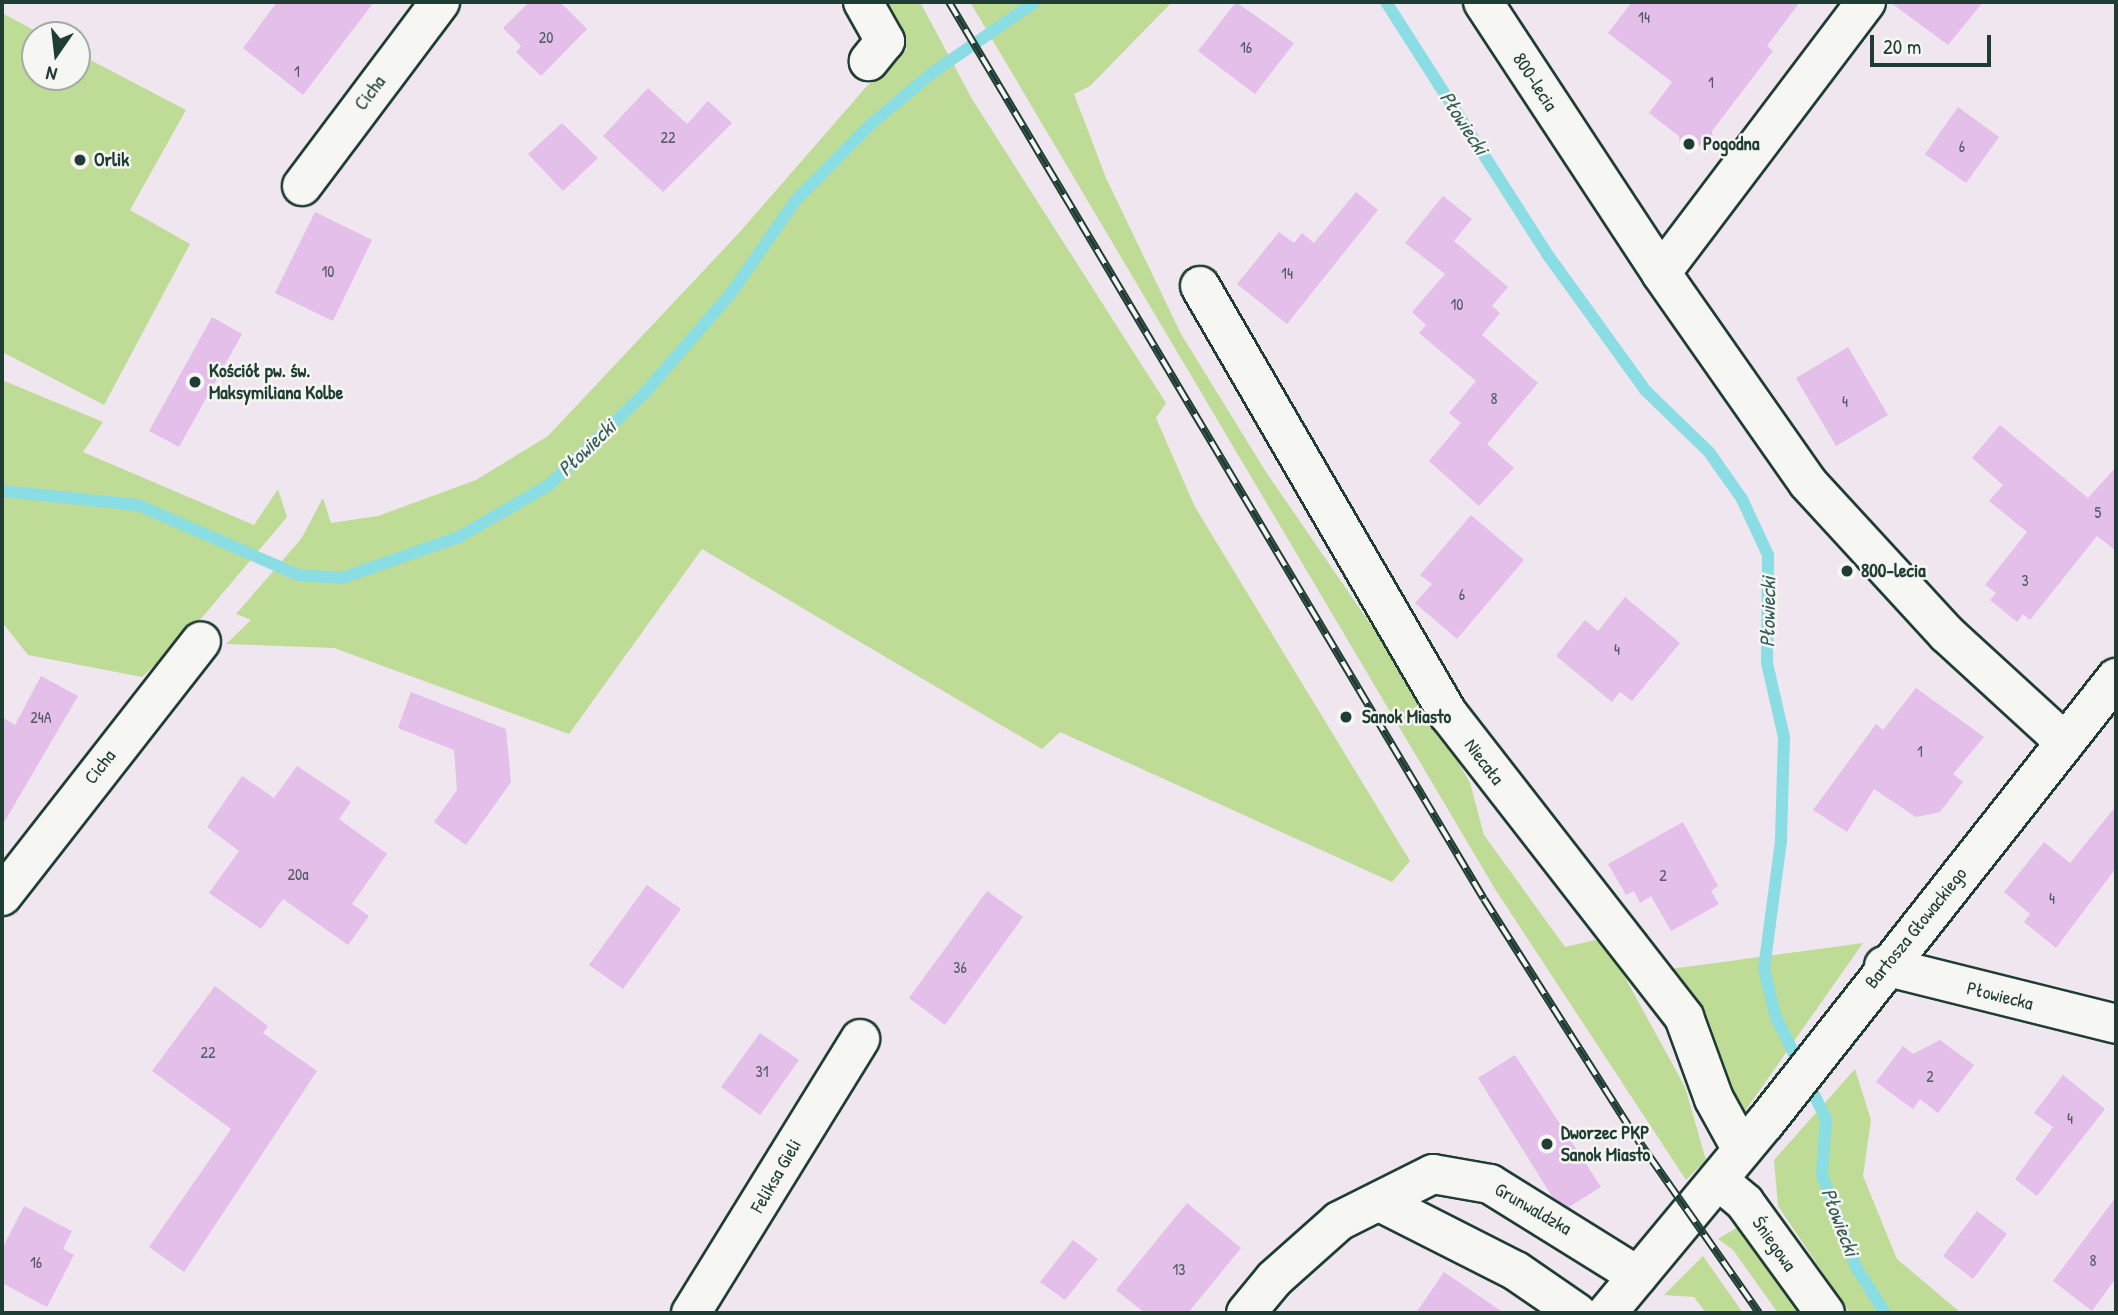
<!DOCTYPE html>
<html>
<head>
<meta charset="utf-8">
<style>
  body { margin:0 }
  #map { position:relative; width:2118px; height:1315px; overflow:hidden; background:#f0e6f0; font-family:"Patrick Hand",sans-serif }
  div>[style] { position:absolute }
  [style*='--x'] { left:calc(var(--x)*1px); top:calc(var(--y)*1px); width:calc(var(--w)*1px); rotate:calc(var(--a)*1deg) }
  .green>* { inset:0; background:#bedc95 }
  .stream>* { height:12px; margin:-6px; padding:0 6px; transform-origin:6px; border-radius:6px; background:#8bdde4 }
  .building>* { inset:0; background:#e3bfea }
  .roads { filter:drop-shadow(2px 0 #1f3d34) drop-shadow(-2px 0 #1f3d34) drop-shadow(0 2px #1f3d34) drop-shadow(0 -2px #1f3d34) }
  .minor>* { height:38px; margin:-19px; padding:0 19px; transform-origin:19px; border-radius:19px; background:#f6f6f2 }
  .rail>* { height:8px; margin-top:-4px; transform-origin:0; background:repeating-linear-gradient(90deg,#f6f6f2 0 16px,#1f3d34 0 32px); box-sizing:border-box; border-block:2px solid #1f3d34 }
  .dots>* { width:19px; height:19px; translate:-50% -50%; box-sizing:border-box; border:4px solid #f6f6f2; border-radius:50% }
  span { translate:-50% -50%; white-space:nowrap; text-align:center; line-height:1.15; -webkit-text-stroke:5px #f6f6f2; paint-order:stroke }
  .number-label { font-size:16px; color:#505e62 }
  .number-label span { -webkit-text-stroke-width:0 }
  .street-label { font-size:19px; color:#1f3d34 }
  .poi-label { font-size:19px; color:#1f3d34; font-weight:700 }
  .left { translate:0 -50%; text-align:left }
  .water-label { font-size:21px; color:#355d57; font-style:italic }
  .frame { position:absolute; inset:0; border:4px solid #1f3d34; pointer-events:none }
  .north { position:absolute; left:21px; top:21px; width:70px; height:70px; box-sizing:border-box; background:#f6f6f2; border:2px solid #a0aca6; border-radius:50%; rotate:194deg; font-size:19px; font-weight:700; line-height:28px; text-align:center; color:#1f3d34 }
  .north::after { content:''; display:block; margin:auto; width:24px; height:32px; background:#1f3d34; clip-path:polygon(50% 0,100% 100%,50% 72%,0 100%) }
  .scale { position:absolute; left:1870px; top:35px; width:121px; height:32px; box-sizing:border-box; border:4px solid #1f3d34; border-top:0; padding-left:9px; font-size:21px; line-height:24px; white-space:nowrap; color:#1f3d34; -webkit-text-stroke:5px #f6f6f2; paint-order:stroke }
</style>
</head>
<body>
<div id="map">
  <div class="green">
    <i style="clip-path:polygon(880px 2px,920px 2px,972px 99px,1166px 403px,1156px 418px,1195px 507px,1410px 861px,1392px 882px,1060px 732px,1042px 749px,702px 549px,569px 734px,334px 648px,226px 644px,251px 620px,236px 614px,301px 539px,323px 498px,331px 523px,378px 516px,476px 480px,548px 436px,738px 234px,867px 86px,907px 49px)"></i>
    <i style="clip-path:polygon(970px 2px,1172px 2px,1090px 86px,1074px 94px,1106px 178px,1181px 334px,1266px 472px,1430px 711px,1470px 783px,1484px 835px,1565px 947px,1595px 940px,1610px 950px,1685px 1087px,1706px 1160px,1686px 1180px,1495px 889px)"></i>
    <i style="clip-path:polygon(2px 13px,43px 35px,35px 35px,35px 77px,77px 77px,77px 53px,186px 110px,130px 210px,190px 244px,104px 405px,2px 352px)"></i>
    <i style="clip-path:polygon(2px 380px,103px 422px,83px 452px,254px 525px,278px 489px,287px 517px,188px 634px,142px 677px,28px 655px,2px 622px)"></i>
    <i style="clip-path:polygon(1863px 943px,1738px 1121px,1663px 970px)"></i>
    <i style="clip-path:polygon(1855px 1069px,1871px 1120px,1863px 1176px,1897px 1259px,1961px 1313px,1850px 1313px,1778px 1206px,1774px 1160px)"></i>
    <i style="clip-path:polygon(1743px 1224px,1803px 1313px,1778px 1313px,1733px 1250px,1718px 1239px)"></i>
    <i style="clip-path:polygon(1703px 1256px,1743px 1313px,1706px 1313px,1694px 1297px,1664px 1295px)"></i>
  </div>
  <div class="stream">
    <i style="--x:1386;--y:2;--w:304;--a:57.4"></i>
    <i style="--x:1550;--y:258;--w:164;--a:54.2"></i>
    <i style="--x:1646;--y:391;--w:88;--a:44.1"></i>
    <i style="--x:1709;--y:452;--w:57;--a:54.9"></i>
    <i style="--x:1742;--y:499;--w:62;--a:65.1"></i>
    <i style="--x:1768;--y:555;--w:108;--a:90.5"></i>
    <i style="--x:1767;--y:663;--w:76;--a:77.1"></i>
    <i style="--x:1784;--y:737;--w:104;--a:91.7"></i>
    <i style="--x:1781;--y:841;--w:128;--a:97.6"></i>
    <i style="--x:1764;--y:968;--w:48;--a:76.8"></i>
    <i style="--x:1775;--y:1015;--w:116;--a:63.9"></i>
    <i style="--x:1826;--y:1119;--w:56;--a:94.1"></i>
    <i style="--x:1822;--y:1175;--w:98;--a:69.7"></i>
    <i style="--x:1856;--y:1267;--w:54;--a:57.8"></i>
    <i style="--x:2;--y:491;--w:137;--a:5.9"></i>
    <i style="--x:138;--y:505;--w:175;--a:23.6"></i>
    <i style="--x:298;--y:575;--w:44;--a:3.9"></i>
    <i style="--x:342;--y:578;--w:124;--a:-19.3"></i>
    <i style="--x:459;--y:537;--w:104;--a:-30"></i>
    <i style="--x:549;--y:485;--w:130;--a:-43.8"></i>
    <i style="--x:643;--y:395;--w:136;--a:-49.2"></i>
    <i style="--x:732;--y:292;--w:111;--a:-55.3"></i>
    <i style="--x:795;--y:201;--w:108;--a:-45.4"></i>
    <i style="--x:871;--y:124;--w:80;--a:-39.9"></i>
    <i style="--x:932;--y:73;--w:125;--a:-34.6"></i>
  </div>
  <div class="building">
    <i style="clip-path:polygon(277px 2px,374px 2px,303px 95px,243px 48px)"></i>
    <i style="clip-path:polygon(529px 2px,560px 2px,587px 29px,541px 76px,516px 52px,521px 46px,503px 28px)"></i>
    <i style="clip-path:polygon(1236px 2px,1294px 43px,1255px 94px,1198px 51px)"></i>
    <i style="clip-path:polygon(1632px 2px,1800px 2px,1767px 46px,1773px 51px,1712px 131px,1713px 144px,1680px 148px,1679px 136px,1649px 113px,1672px 82px,1608px 33px)"></i>
    <i style="clip-path:polygon(1890px 2px,1983px 2px,1948px 45px)"></i>
    <i style="clip-path:polygon(648px 88px,687px 124px,708px 101px,732px 123px,663px 192px,603px 136px)"></i>
    <i style="clip-path:polygon(1958px 107px,1999px 137px,1966px 183px,1925px 154px)"></i>
    <i style="clip-path:polygon(562px 123px,598px 158px,563px 191px,528px 154px)"></i>
    <i style="clip-path:polygon(1356px 192px,1378px 210px,1287px 324px,1237px 284px,1279px 232px,1294px 243px,1302px 233px,1314px 243px)"></i>
    <i style="clip-path:polygon(1443px 196px,1472px 219px,1454px 241px,1508px 287px,1492px 306px,1500px 313px,1482px 335px,1538px 383px,1487px 444px,1514px 468px,1479px 506px,1429px 461px,1461px 423px,1449px 413px,1476px 381px,1419px 333px,1426px 325px,1412px 312px,1445px 274px,1405px 243px)"></i>
    <i style="clip-path:polygon(315px 212px,372px 240px,333px 321px,275px 293px)"></i>
    <i style="clip-path:polygon(212px 317px,242px 334px,179px 447px,149px 431px)"></i>
    <i style="clip-path:polygon(1848px 347px,1888px 415px,1836px 446px,1796px 378px)"></i>
    <i style="clip-path:polygon(2000px 425px,2088px 498px,2116px 467px,2116px 551px,2097px 536px,2030px 620px,2023px 614px,2017px 622px,1990px 600px,1996px 593px,1985px 585px,2027px 532px,1989px 501px,2003px 485px,1972px 458px)"></i>
    <i style="clip-path:polygon(1471px 515px,1524px 560px,1457px 639px,1415px 603px,1432px 584px,1420px 575px)"></i>
    <i style="clip-path:polygon(1625px 597px,1680px 643px,1632px 701px,1620px 692px,1612px 702px,1556px 656px,1585px 620px,1598px 631px)"></i>
    <i style="clip-path:polygon(41px 676px,78px 696px,2px 826px,2px 717px,15px 725px)"></i>
    <i style="clip-path:polygon(1916px 688px,1984px 737px,1953px 774px,1963px 782px,1940px 812px,1916px 817px,1874px 789px,1847px 832px,1813px 810px,1876px 724px,1883px 730px)"></i>
    <i style="clip-path:polygon(411px 692px,506px 729px,511px 782px,466px 845px,434px 822px,457px 790px,454px 750px,398px 728px)"></i>
    <i style="clip-path:polygon(297px 766px,351px 802px,339px 819px,387px 854px,352px 904px,369px 916px,348px 945px,283px 899px,261px 929px,209px 893px,239px 851px,207px 827px,242px 776px,274px 798px)"></i>
    <i style="clip-path:polygon(2116px 806px,2116px 868px,2056px 948px,2024px 922px,2030px 914px,2004px 892px,2044px 842px,2070px 863px)"></i>
    <i style="clip-path:polygon(1683px 822px,1718px 886px,1711px 891px,1719px 904px,1671px 931px,1651px 896px,1640px 903px,1634px 891px,1626px 895px,1608px 864px)"></i>
    <i style="clip-path:polygon(647px 885px,681px 909px,623px 989px,589px 965px)"></i>
    <i style="clip-path:polygon(987px 891px,1023px 917px,945px 1025px,909px 998px)"></i>
    <i style="clip-path:polygon(215px 986px,268px 1026px,263px 1033px,317px 1071px,184px 1272px,149px 1247px,231px 1129px,152px 1071px)"></i>
    <i style="clip-path:polygon(760px 1033px,799px 1060px,760px 1115px,721px 1087px)"></i>
    <i style="clip-path:polygon(1940px 1040px,1974px 1065px,1938px 1113px,1920px 1099px,1913px 1109px,1876px 1082px,1903px 1046px,1913px 1054px)"></i>
    <i style="clip-path:polygon(1515px 1055px,1601px 1187px,1569px 1207px,1553px 1198px,1478px 1078px)"></i>
    <i style="clip-path:polygon(2063px 1075px,2105px 1109px,2037px 1196px,2015px 1179px,2053px 1127px,2034px 1113px)"></i>
    <i style="clip-path:polygon(2116px 1197px,2116px 1278px,2092px 1311px,2053px 1281px)"></i>
    <i style="clip-path:polygon(1187px 1203px,1241px 1248px,1188px 1313px,1145px 1313px,1116px 1290px)"></i>
    <i style="clip-path:polygon(24px 1206px,72px 1231px,63px 1249px,74px 1255px,47px 1307px,2px 1283px,2px 1249px)"></i>
    <i style="clip-path:polygon(1977px 1211px,2007px 1234px,1973px 1279px,1943px 1256px)"></i>
    <i style="clip-path:polygon(1073px 1240px,1098px 1259px,1065px 1300px,1040px 1282px)"></i>
    <i style="clip-path:polygon(1444px 1272px,1504px 1313px,1416px 1313px)"></i>
  </div>
  <div class="roads">
    <div class="minor">
      <i style="--x:863;--y:2;--w:45;--a:60.6"></i>
      <i style="--x:885;--y:41;--w:26;--a:129"></i>
      <i style="--x:1483;--y:2;--w:324;--a:56.7"></i>
      <i style="--x:1661;--y:273;--w:256;--a:55"></i>
      <i style="--x:1808;--y:483;--w:205;--a:47.4"></i>
      <i style="--x:1947;--y:634;--w:160;--a:42.5"></i>
      <i style="--x:302;--y:186;--w:230;--a:-53.1"></i>
      <i style="--x:1661;--y:273;--w:340;--a:-52.9"></i>
      <i style="--x:1200;--y:286;--w:496;--a:59.9"></i>
      <i style="--x:1449;--y:715;--w:383;--a:52.1"></i>
      <i style="--x:1684;--y:1017;--w:87;--a:69.9"></i>
      <i style="--x:1714;--y:1099;--w:58;--a:61.2"></i>
      <i style="--x:2;--y:896;--w:323;--a:-52"></i>
      <i style="--x:1884;--y:966;--w:239;--a:14"></i>
      <i style="--x:1718;--y:1180;--w:35;--a:40"></i>
      <i style="--x:1745;--y:1203;--w:136;--a:54"></i>
      <i style="--x:1382;--y:1203;--w:150;--a:26.9"></i>
      <i style="--x:1516;--y:1271;--w:74;--a:34.5"></i>
      <i style="--x:691;--y:1313;--w:322;--a:-58.3"></i>
      <i style="--x:1246;--y:1313;--w:44;--a:-50.5"></i>
      <i style="--x:1274;--y:1279;--w:87;--a:-41.7"></i>
      <i style="--x:1339;--y:1221;--w:105;--a:-26.6"></i>
      <i style="--x:1433;--y:1174;--w:58;--a:10"></i>
      <i style="--x:1490;--y:1184;--w:174;--a:31.9"></i>
      <i style="--x:1607;--y:1313;--w:247;--a:-50.3"></i>
      <i style="--x:1765;--y:1123;--w:567;--a:-51.73"></i>
    </div>
  </div>
  <div class="rail">
    <i style="--x:949;--y:2;--w:1044;--a:59.19"></i>
    <i style="--x:1484;--y:899;--w:274;--a:57.5"></i>
    <i style="--x:1631;--y:1130;--w:223;--a:55"></i>
  </div>
  <div class="dots">
    <i style="left:1689px;top:144px;background:#1f3d34"></i>
    <i style="left:80px;top:160px;background:#1f3d34"></i>
    <i style="left:195px;top:382px;background:#1f3d34"></i>
    <i style="left:1847px;top:571px;background:#1f3d34"></i>
    <i style="left:1346px;top:717px;background:#1f3d34"></i>
    <i style="left:1547px;top:1144px;background:#1f3d34"></i>
  </div>
  <div class="number-label">
    <span style="left:1644px;top:17px">14</span>
    <span style="left:546px;top:37px">20</span>
    <span style="left:1246px;top:47px">16</span>
    <span style="left:297px;top:71px">1</span>
    <span style="left:1711px;top:82px">1</span>
    <span style="left:668px;top:137px">22</span>
    <span style="left:1962px;top:146px">6</span>
    <span style="left:328px;top:271px">10</span>
    <span style="left:1287px;top:273px">14</span>
    <span style="left:1457px;top:304px">10</span>
    <span style="left:1494px;top:398px">8</span>
    <span style="left:1845px;top:401px">4</span>
    <span style="left:2098px;top:512px">5</span>
    <span style="left:2025px;top:580px">3</span>
    <span style="left:1462px;top:594px">6</span>
    <span style="left:1617px;top:649px">4</span>
    <span style="left:41px;top:717px">24A</span>
    <span style="left:1920px;top:751px">1</span>
    <span style="left:298px;top:874px">20a</span>
    <span style="left:1663px;top:875px">2</span>
    <span style="left:2052px;top:898px">4</span>
    <span style="left:960px;top:967px">36</span>
    <span style="left:208px;top:1052px">22</span>
    <span style="left:762px;top:1071px">31</span>
    <span style="left:1930px;top:1076px">2</span>
    <span style="left:2070px;top:1118px">4</span>
    <span style="left:2093px;top:1260px">8</span>
    <span style="left:36px;top:1262px">16</span>
    <span style="left:1179px;top:1269px">13</span>
  </div>
  <div class="street-label">
    <span style="left:1535px;top:82px;rotate:57deg">800-lecia</span>
    <span style="left:370px;top:93px;rotate:-53deg">Cicha</span>
    <span style="left:1484px;top:762px;rotate:53deg">Niecała</span>
    <span style="left:100px;top:767px;rotate:-52deg">Cicha</span>
    <span style="left:1916px;top:928px;rotate:-51deg">Bartosza Głowackiego</span>
    <span style="left:2000px;top:996px;rotate:14deg">Płowiecka</span>
    <span style="left:776px;top:1176px;rotate:-60deg">Feliksa Gieli</span>
    <span style="left:1533px;top:1209px;rotate:30deg">Grunwaldzka</span>
    <span style="left:1774px;top:1244px;rotate:55deg">Śniegowa</span>
  </div>
  <div class="poi-label">
    <span class="left" style="left:1703px;top:144px">Pogodna</span>
    <span class="left" style="left:94px;top:160px">Orlik</span>
    <span class="left" style="left:209px;top:382px">Kościół pw. św.<br>Maksymiliana Kolbe</span>
    <span class="left" style="left:1861px;top:571px">800-lecia</span>
    <span class="left" style="left:1362px;top:717px">Sanok Miasto</span>
    <span class="left" style="left:1561px;top:1144px">Dworzec PKP<br>Sanok Miasto</span>
  </div>
  <div class="water-label">
    <span style="left:1464px;top:123px;rotate:57deg">Płowiecki</span>
    <span style="left:587px;top:448px;rotate:-44deg">Płowiecki</span>
    <span style="left:1768px;top:612px;rotate:-89deg">Płowiecki</span>
    <span style="left:1840px;top:1222px;rotate:69deg">Płowiecki</span>
  </div>
  <div class="frame"></div>
  <div class="north">N</div>
  <div class="scale">20 m</div>
</div>
</body>
</html>
